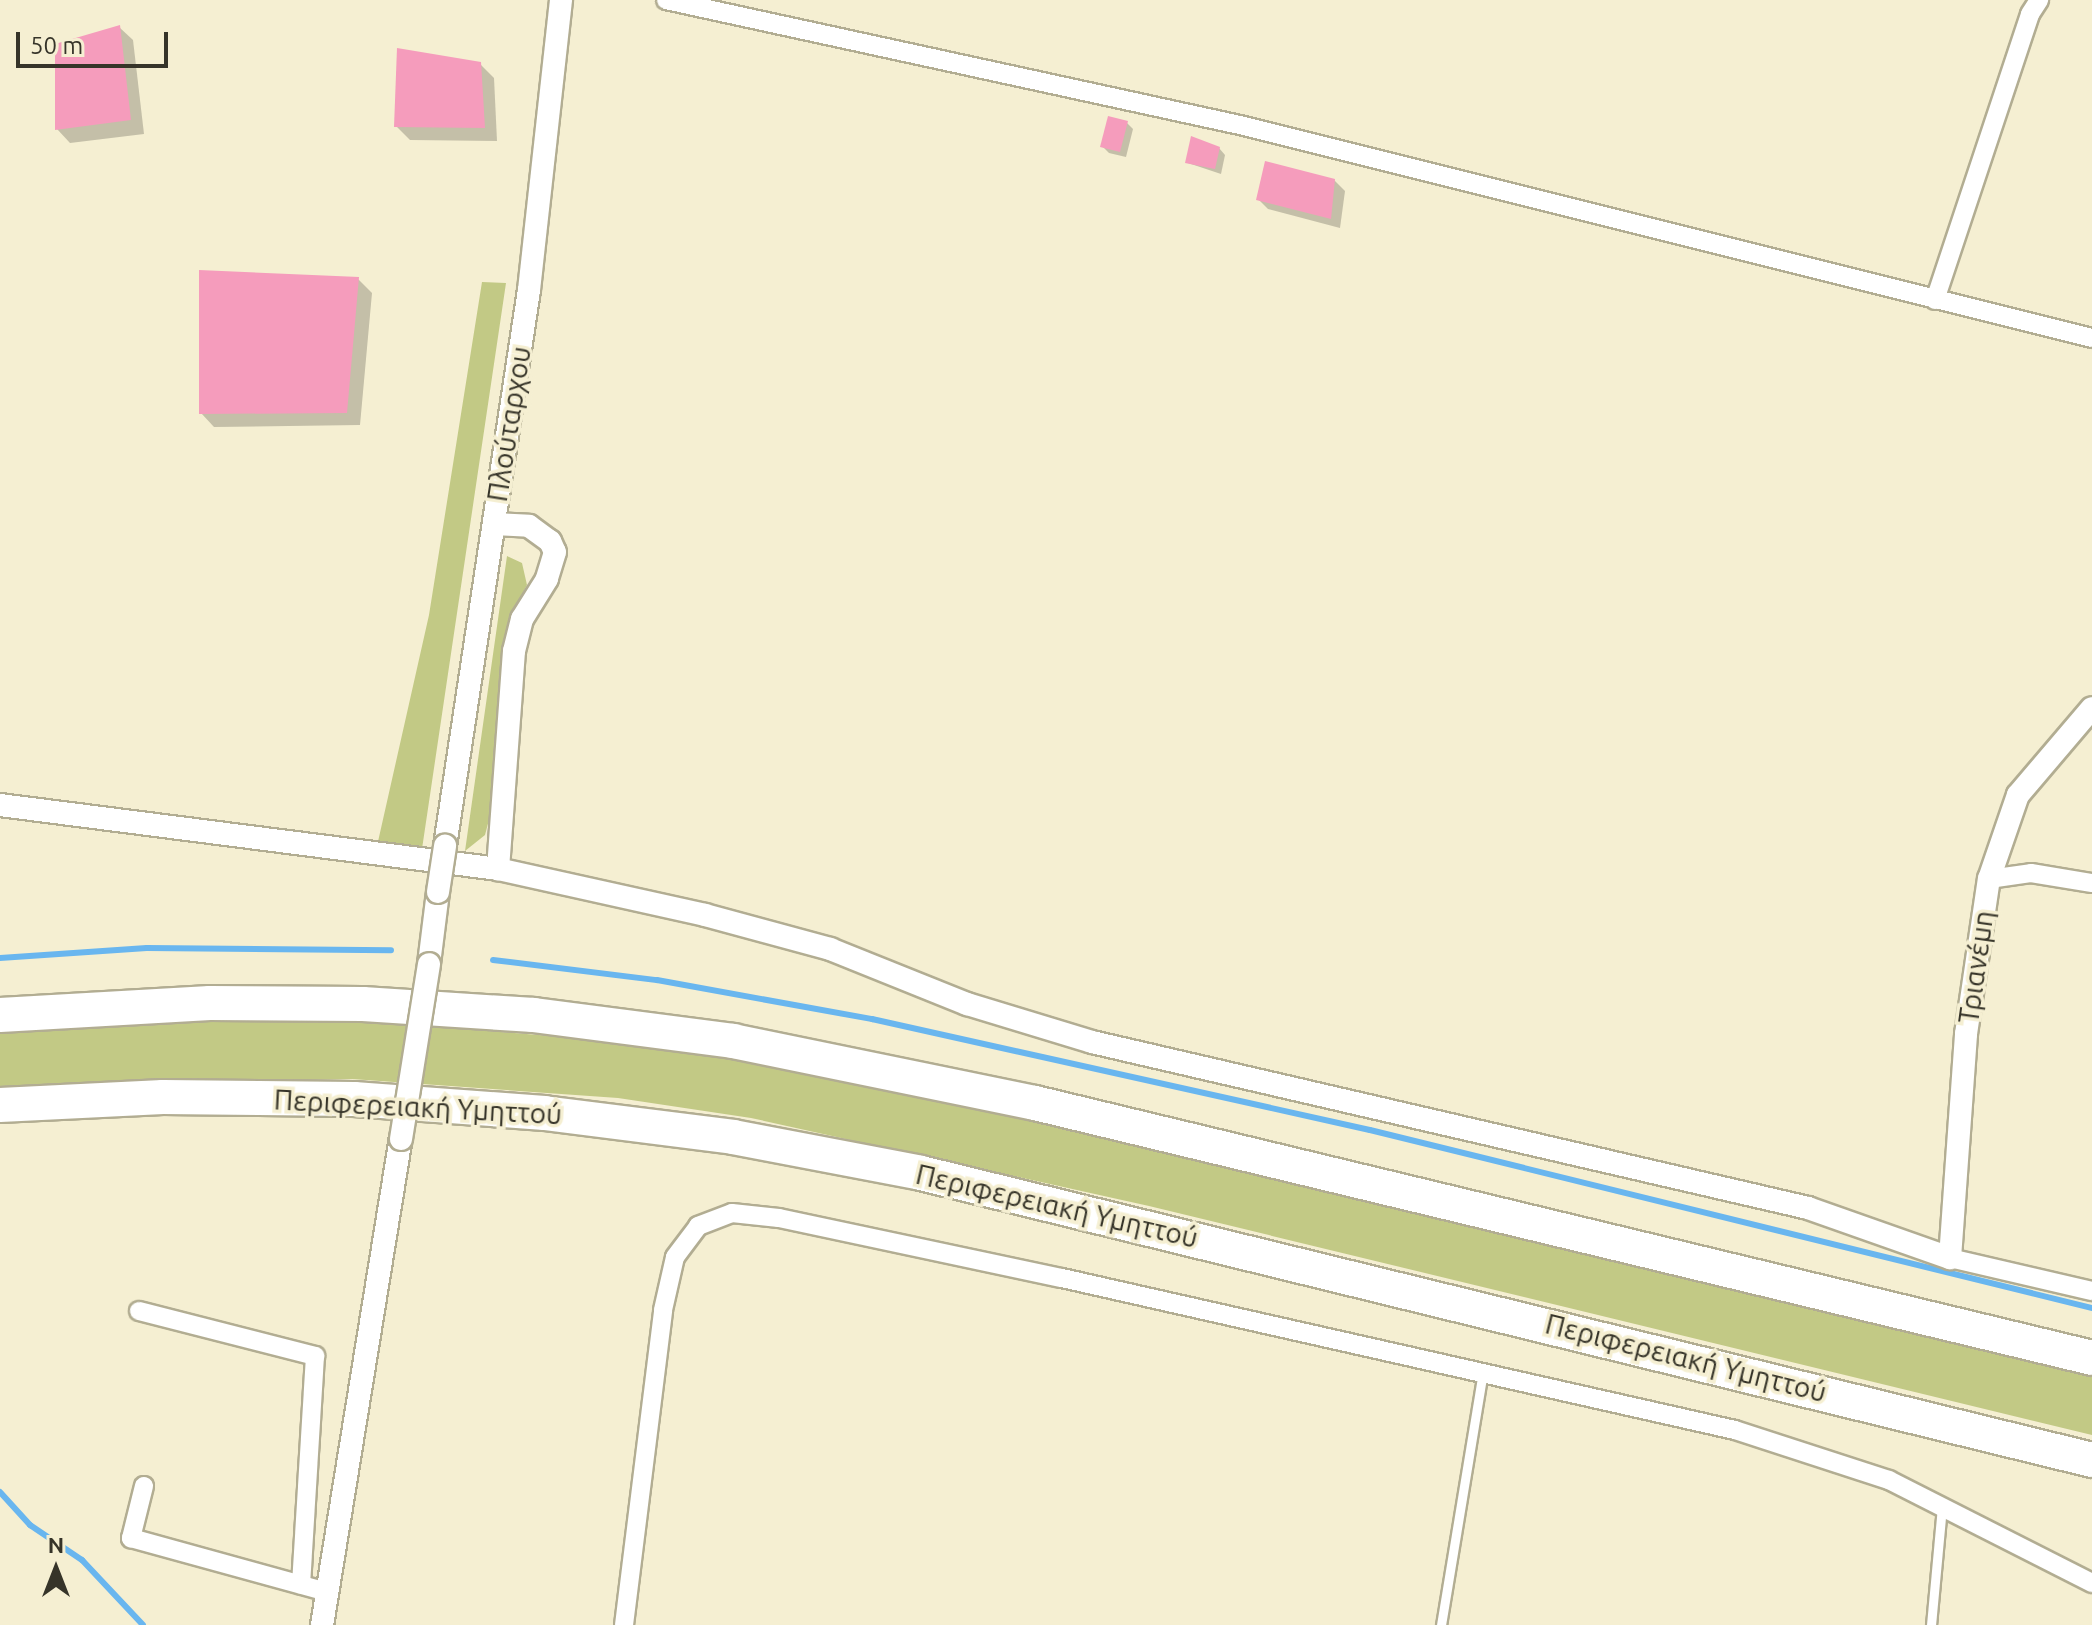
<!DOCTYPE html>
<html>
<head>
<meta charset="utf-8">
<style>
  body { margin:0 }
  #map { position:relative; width:2092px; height:1625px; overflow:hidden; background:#f5efd2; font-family:Ubuntu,sans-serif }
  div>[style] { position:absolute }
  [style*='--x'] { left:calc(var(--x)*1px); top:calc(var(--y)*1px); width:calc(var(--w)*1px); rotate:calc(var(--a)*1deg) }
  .green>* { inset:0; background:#c2c985 }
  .shadow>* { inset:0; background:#0003 }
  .stream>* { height:6px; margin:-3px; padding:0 3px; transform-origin:3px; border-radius:3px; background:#69b6ef }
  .building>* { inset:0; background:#f59cbc }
  .roads { filter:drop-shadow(2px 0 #b2ad92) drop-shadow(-2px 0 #b2ad92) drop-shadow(0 2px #b2ad92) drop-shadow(0 -2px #b2ad92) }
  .service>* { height:9px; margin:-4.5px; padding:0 4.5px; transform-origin:4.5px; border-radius:4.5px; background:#fff }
  .minor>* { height:18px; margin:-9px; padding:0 9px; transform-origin:9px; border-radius:9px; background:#fff }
  .tertiary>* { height:22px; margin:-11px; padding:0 11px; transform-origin:11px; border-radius:11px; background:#fff }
  .motorway>* { height:34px; margin:-17px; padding:0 17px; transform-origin:17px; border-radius:17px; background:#fff }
  .bridges { filter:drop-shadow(2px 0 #b2ad92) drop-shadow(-2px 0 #b2ad92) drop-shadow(0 2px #b2ad92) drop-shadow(0 -2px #b2ad92) }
  .tertiary-bridge>* { height:22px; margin:-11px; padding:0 11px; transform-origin:11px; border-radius:11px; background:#fff }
  span { translate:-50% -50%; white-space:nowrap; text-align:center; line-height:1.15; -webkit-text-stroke:7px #f5efd2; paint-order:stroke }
  .street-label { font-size:28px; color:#363429 }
  .north { position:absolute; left:16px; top:1529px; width:80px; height:80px; -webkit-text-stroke:6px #f5efd2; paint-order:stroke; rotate:0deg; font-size:22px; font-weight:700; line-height:32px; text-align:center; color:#363429 }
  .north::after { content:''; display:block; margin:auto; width:28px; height:36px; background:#363429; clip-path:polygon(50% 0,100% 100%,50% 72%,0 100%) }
  .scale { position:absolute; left:16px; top:32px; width:152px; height:36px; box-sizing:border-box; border:4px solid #363429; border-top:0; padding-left:10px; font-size:24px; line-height:28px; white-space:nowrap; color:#363429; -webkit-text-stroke:6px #f5efd2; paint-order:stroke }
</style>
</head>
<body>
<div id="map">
  <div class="green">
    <i style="clip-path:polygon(482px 282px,506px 283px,422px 849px,377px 846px,429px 615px)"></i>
    <i style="clip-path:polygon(507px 556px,522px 563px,527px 585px,510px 618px,503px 647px,490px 816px,485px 835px,465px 851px)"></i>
    <i style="clip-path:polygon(214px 1018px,351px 1020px,625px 1042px,896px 1087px,2092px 1374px,2092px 1435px,1149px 1206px,751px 1118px,618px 1098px,352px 1079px,0 1086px,0 1026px)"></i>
  </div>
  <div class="shadow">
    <i style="clip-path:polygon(119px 27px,133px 40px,144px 134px,70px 143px,57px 129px)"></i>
    <i style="clip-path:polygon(480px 64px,494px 78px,497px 141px,410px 140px,396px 126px)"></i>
    <i style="clip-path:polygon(1127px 123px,1133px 129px,1126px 157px,1109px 153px,1102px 146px)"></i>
    <i style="clip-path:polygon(1219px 148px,1225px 155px,1221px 174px,1188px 163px)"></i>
    <i style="clip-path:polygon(1334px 180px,1345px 191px,1340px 228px,1268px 209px,1258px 199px)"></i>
    <i style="clip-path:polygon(358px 279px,372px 293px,360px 425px,214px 427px,201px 413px)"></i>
  </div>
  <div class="stream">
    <i style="--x:0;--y:958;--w:147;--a:-3.9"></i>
    <i style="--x:147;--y:948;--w:244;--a:0.5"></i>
    <i style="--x:493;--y:960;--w:165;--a:7"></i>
    <i style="--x:657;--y:980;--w:219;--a:10.3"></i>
    <i style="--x:872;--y:1019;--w:510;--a:12.57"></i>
    <i style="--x:1370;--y:1130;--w:744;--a:13.85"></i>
    <i style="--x:0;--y:1492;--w:45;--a:47.7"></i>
    <i style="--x:30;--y:1525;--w:63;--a:33.9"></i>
    <i style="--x:82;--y:1560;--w:89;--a:46.8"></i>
  </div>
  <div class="building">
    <i style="clip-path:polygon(120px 25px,131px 120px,55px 130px,55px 44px)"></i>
    <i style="clip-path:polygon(397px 48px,481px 62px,485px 128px,394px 127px)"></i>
    <i style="clip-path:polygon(1108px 116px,1128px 121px,1120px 152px,1100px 147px)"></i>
    <i style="clip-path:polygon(1191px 136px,1220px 147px,1215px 169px,1185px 163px)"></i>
    <i style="clip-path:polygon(1265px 161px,1335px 179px,1331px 219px,1256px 200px)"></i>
    <i style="clip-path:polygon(199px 270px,359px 277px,347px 413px,199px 414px)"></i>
  </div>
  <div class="roads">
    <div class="service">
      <i style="--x:1441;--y:1625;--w:256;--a:-80.6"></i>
      <i style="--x:1931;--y:1625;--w:119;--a:-84.7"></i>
    </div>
    <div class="minor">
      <i style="--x:666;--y:0;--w:587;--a:12.29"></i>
      <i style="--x:1240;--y:125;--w:878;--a:14.04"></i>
      <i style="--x:1935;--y:300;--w:301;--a:-71.6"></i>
      <i style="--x:2030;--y:14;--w:17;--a:-57"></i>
      <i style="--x:1989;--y:879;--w:42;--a:-8.1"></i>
      <i style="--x:2031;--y:873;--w:62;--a:9.3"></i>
      <i style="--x:1950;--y:1258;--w:146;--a:13.1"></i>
      <i style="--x:139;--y:1311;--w:182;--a:14.3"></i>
      <i style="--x:315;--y:1356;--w:229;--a:93.5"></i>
      <i style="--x:144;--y:1486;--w:54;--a:104"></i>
      <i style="--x:131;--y:1538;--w:203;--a:15.4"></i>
      <i style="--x:624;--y:1625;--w:317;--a:-82.9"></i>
      <i style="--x:663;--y:1310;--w:54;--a:-77.2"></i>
      <i style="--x:675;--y:1257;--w:39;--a:-53"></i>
      <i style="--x:698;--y:1226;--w:36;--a:-21"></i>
      <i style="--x:732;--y:1213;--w:47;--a:6.1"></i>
      <i style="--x:779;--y:1218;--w:289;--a:12"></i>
      <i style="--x:1062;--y:1278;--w:690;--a:12.73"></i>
      <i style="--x:1735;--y:1430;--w:162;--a:18"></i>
      <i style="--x:1889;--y:1480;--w:228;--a:26.9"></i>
    </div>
    <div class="tertiary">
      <i style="--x:494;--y:524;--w:35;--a:3"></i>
      <i style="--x:529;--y:526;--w:26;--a:36"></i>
      <i style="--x:550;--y:541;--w:12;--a:66"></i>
      <i style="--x:555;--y:552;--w:28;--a:107"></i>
      <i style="--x:547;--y:579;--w:47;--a:122"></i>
      <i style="--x:522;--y:619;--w:33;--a:104"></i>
      <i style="--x:514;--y:651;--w:219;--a:94.2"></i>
      <i style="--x:0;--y:805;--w:502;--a:7.32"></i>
      <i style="--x:498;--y:869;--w:212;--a:12.5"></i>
      <i style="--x:705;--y:915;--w:130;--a:15.2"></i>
      <i style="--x:830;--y:949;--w:148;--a:21.9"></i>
      <i style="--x:967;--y:1004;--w:131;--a:16.9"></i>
      <i style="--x:1092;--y:1042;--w:735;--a:13.05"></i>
      <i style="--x:1808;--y:1208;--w:151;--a:19.4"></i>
      <i style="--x:1950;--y:1258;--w:225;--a:-85.9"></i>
      <i style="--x:1966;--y:1034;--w:157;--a:-81.6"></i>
      <i style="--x:1989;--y:879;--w:89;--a:-71"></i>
      <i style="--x:2018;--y:795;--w:114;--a:-49.6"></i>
      <i style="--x:445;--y:846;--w:562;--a:-81.41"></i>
      <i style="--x:529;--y:290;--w:292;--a:-83.7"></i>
      <i style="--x:429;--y:964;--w:73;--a:-82.9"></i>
      <i style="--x:322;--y:1625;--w:492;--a:-80.8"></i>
    </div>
    <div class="motorway">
      <i style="--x:0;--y:1015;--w:210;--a:-3.3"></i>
      <i style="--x:210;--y:1003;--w:153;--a:0.4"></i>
      <i style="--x:363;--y:1004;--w:171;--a:3.7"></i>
      <i style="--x:534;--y:1015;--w:201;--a:7.4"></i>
      <i style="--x:733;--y:1041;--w:308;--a:11.6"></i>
      <i style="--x:1035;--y:1103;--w:1087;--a:13.56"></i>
      <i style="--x:0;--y:1105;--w:163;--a:-2.8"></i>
      <i style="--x:163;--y:1097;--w:191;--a:0.6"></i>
      <i style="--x:354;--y:1099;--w:191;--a:4.2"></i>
      <i style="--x:544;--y:1113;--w:191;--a:7.2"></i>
      <i style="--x:733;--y:1137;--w:191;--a:10.8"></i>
      <i style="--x:921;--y:1173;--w:1206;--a:13.77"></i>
    </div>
  </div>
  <div class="bridges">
    <div class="tertiary-bridge">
      <i style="--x:438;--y:892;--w:47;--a:-81.3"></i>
      <i style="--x:401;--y:1139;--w:177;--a:-80.9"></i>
    </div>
  </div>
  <div class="street-label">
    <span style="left:509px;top:424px;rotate:-81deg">Πλούταρχου</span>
    <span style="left:1976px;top:967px;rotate:-82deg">Τριανέμη</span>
    <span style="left:418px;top:1107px;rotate:3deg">Περιφερειακή Υμηττού</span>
    <span style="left:1057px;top:1206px;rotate:13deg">Περιφερειακή Υμηττού</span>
    <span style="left:1686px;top:1358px;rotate:14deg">Περιφερειακή Υμηττού</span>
  </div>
  <div class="north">N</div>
  <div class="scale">50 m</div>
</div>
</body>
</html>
